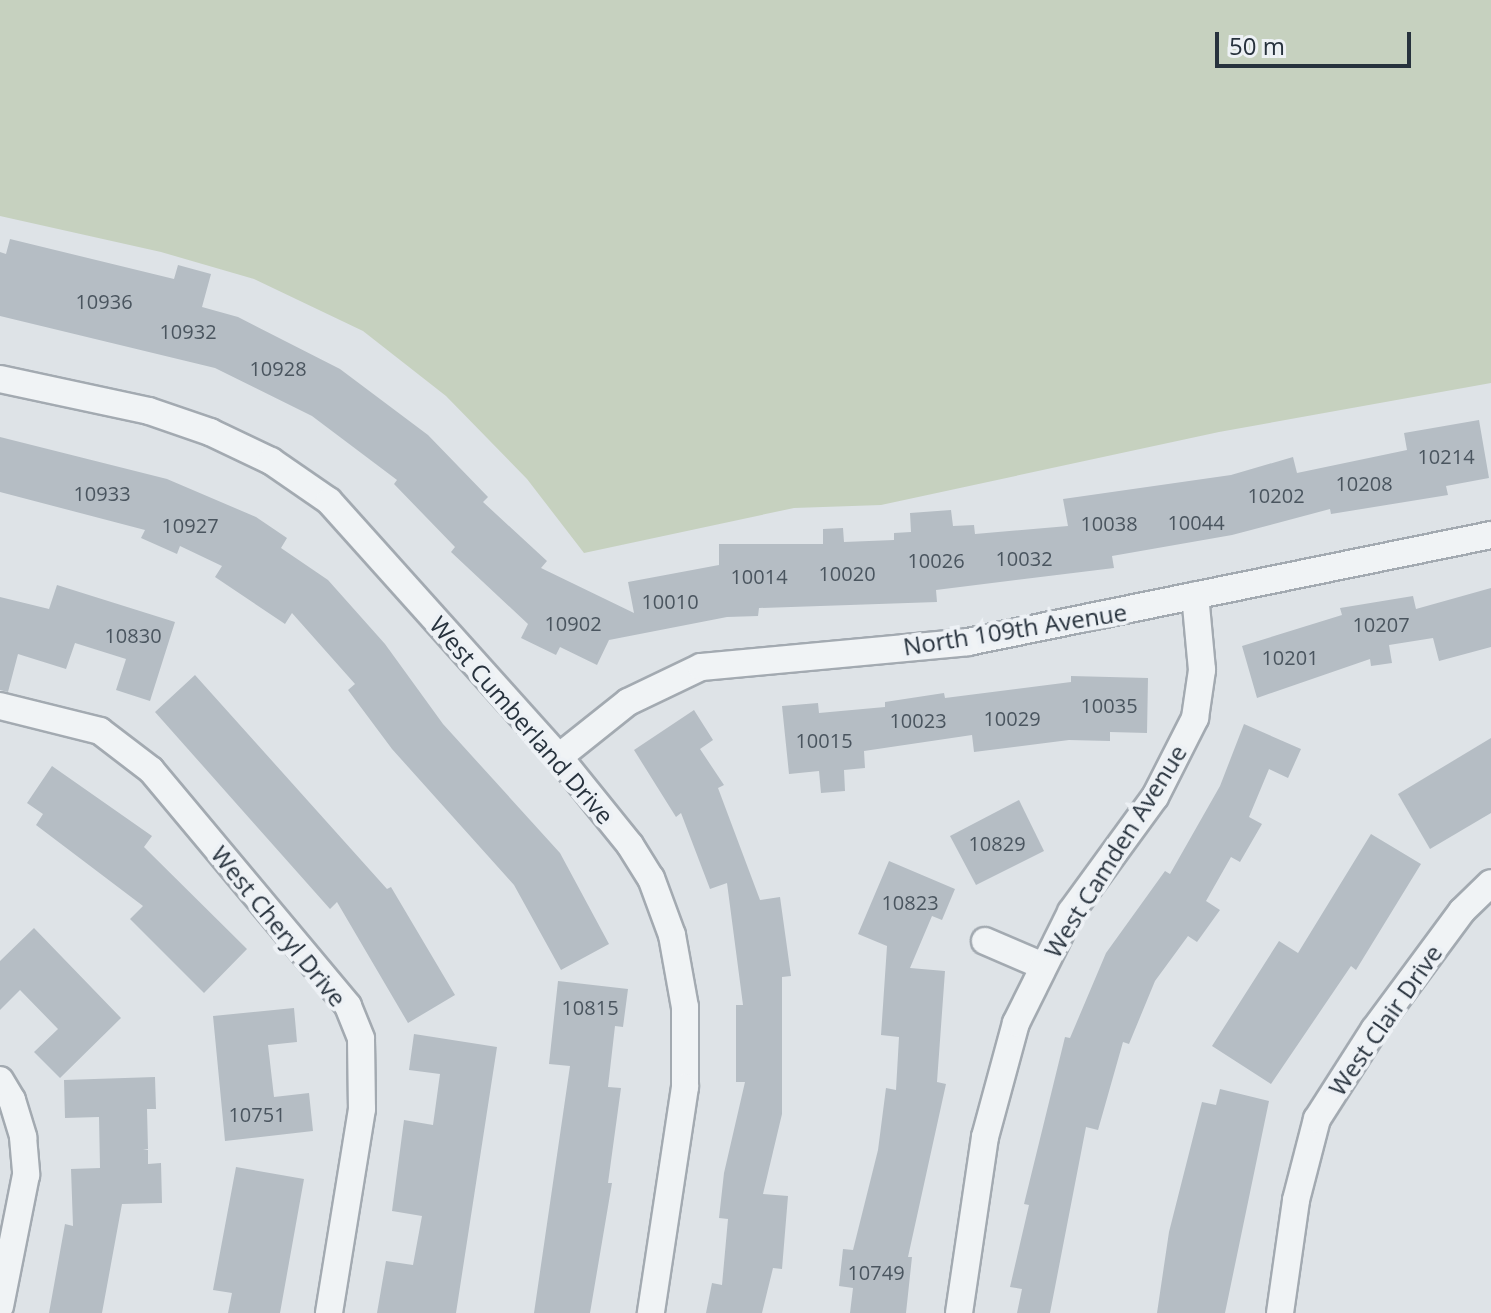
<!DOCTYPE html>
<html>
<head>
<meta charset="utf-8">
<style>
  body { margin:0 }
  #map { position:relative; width:1491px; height:1313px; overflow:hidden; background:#dee3e7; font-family:"Open Sans",sans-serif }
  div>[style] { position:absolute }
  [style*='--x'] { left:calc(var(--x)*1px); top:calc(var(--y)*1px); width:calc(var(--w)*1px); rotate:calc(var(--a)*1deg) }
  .green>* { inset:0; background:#c6d1bf }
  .building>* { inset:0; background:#b5bdc4 }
  .roads { filter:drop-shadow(2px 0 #a3aab1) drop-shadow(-2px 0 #a3aab1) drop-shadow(0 2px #a3aab1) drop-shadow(0 -2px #a3aab1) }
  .minor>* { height:26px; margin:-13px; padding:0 13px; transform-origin:13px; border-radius:13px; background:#f0f3f5 }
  span { translate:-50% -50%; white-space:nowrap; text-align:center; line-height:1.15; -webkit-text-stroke:8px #edf1f5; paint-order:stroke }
  .number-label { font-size:20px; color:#4a555f }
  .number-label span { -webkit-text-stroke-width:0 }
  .street-label { font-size:24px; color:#27323d }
  .scale { position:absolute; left:1215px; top:32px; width:196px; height:36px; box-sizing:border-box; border:4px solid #27323d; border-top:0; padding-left:10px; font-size:24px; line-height:28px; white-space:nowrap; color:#27323d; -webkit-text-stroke:6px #edf1f5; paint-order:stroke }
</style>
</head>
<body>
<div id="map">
  <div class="green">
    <i style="clip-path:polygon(0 0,1491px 0,1491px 383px,1219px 432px,881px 505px,794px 508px,584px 553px,527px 479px,446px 396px,363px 331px,254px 279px,161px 252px,0 216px)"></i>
  </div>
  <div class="building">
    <i style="clip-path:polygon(10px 239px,174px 279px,178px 265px,211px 274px,202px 307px,238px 317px,340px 369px,428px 435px,488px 497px,483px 502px,547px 561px,541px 568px,634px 613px,628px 582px,719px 565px,719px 544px,823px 544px,823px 529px,843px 528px,844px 542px,894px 540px,894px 533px,911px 532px,910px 513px,951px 510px,953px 526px,974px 525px,975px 534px,1068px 526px,1063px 499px,1231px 475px,1293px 457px,1297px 473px,1407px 450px,1404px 433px,1479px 420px,1489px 478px,1446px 486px,1448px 495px,1331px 514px,1330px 509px,1232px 535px,1112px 556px,1114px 568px,936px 590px,937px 602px,759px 608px,758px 616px,727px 617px,609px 640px,597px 665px,560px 647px,556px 655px,521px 638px,528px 624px,451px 552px,455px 547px,394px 484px,397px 480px,312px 416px,215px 368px,0 316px,0 252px,6px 254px)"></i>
    <i style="clip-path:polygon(0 437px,167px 479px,256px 517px,287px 538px,281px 548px,328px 580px,385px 644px,443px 724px,560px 853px,609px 944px,561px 970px,514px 885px,392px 749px,348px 690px,355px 684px,292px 613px,285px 624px,215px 577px,222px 566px,180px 546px,177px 554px,141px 538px,145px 530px,0 492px)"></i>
    <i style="clip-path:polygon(57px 585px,175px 622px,150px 701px,116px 690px,126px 659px,75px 643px,66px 669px,18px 654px,8px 692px,0 690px,0 597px,49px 609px)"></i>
    <i style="clip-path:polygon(1491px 588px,1491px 647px,1439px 661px,1433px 638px,1389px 645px,1392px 663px,1371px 666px,1370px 659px,1257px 698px,1242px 646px,1342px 615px,1340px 608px,1413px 596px,1416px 609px)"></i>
    <i style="clip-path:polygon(195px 675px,387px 889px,391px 887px,455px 995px,408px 1023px,337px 902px,330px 909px,155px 712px)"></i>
    <i style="clip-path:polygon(1071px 676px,1148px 678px,1147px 733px,1110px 732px,1110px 741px,1069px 740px,974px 752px,972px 735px,864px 751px,865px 768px,844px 770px,845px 791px,821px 793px,819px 771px,789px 774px,782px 706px,818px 703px,819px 713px,885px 707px,885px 702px,944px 693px,945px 698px,1071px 682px)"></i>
    <i style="clip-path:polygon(694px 710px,713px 740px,700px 749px,724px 785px,718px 788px,760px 900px,780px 897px,791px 976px,782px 977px,782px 1114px,763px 1194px,788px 1196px,782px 1269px,773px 1268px,762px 1313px,706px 1313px,712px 1283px,722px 1285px,728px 1219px,719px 1218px,724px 1173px,745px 1082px,736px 1082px,736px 1005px,743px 1005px,727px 883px,710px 889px,681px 813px,676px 817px,634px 750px)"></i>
    <i style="clip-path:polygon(1244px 724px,1301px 749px,1288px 778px,1269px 769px,1249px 817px,1262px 824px,1240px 862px,1231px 857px,1206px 901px,1220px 910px,1197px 942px,1188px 936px,1155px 981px,1129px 1044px,1123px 1042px,1098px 1130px,1086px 1127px,1050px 1313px,1017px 1313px,1022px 1289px,1010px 1287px,1029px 1205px,1024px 1204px,1065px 1037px,1070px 1038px,1106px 953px,1165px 871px,1170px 874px,1220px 786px)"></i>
    <i style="clip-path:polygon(1491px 738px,1491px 813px,1430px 849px,1398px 794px)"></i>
    <i style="clip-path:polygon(52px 766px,152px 836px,144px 847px,247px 949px,204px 993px,130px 919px,143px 906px,36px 825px,43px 814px,27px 803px)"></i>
    <i style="clip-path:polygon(1019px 800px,1044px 851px,976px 885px,950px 836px)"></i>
    <i style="clip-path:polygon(1371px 834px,1421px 864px,1356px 970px,1351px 966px,1271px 1084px,1212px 1046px,1279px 941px,1298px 953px)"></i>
    <i style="clip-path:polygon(889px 861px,955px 889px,942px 920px,932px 916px,910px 968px,945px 971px,937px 1082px,946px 1084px,908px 1257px,912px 1257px,906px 1313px,850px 1313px,853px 1288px,839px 1286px,843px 1249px,853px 1250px,878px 1150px,886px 1088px,896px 1090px,899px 1037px,881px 1035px,887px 946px,858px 934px)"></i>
    <i style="clip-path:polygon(34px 928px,121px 1018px,60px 1078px,34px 1052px,58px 1029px,20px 990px,0 1010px,0 961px)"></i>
    <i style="clip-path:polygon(558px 981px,628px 989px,623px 1027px,615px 1026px,608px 1087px,621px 1088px,608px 1183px,612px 1183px,590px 1313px,534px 1313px,570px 1066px,549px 1064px)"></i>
    <i style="clip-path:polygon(294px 1008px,297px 1042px,268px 1045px,274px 1097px,309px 1093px,313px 1131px,225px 1141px,213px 1016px)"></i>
    <i style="clip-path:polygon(414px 1034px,497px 1047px,456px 1313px,377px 1313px,386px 1261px,413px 1265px,422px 1216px,392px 1211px,404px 1120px,433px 1125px,440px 1074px,409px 1070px)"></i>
    <i style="clip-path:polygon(155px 1077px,156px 1109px,147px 1109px,148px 1149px,143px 1149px,148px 1150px,148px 1164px,161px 1163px,162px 1203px,122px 1204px,102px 1313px,49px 1313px,65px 1224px,73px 1226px,71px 1169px,100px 1168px,99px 1117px,65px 1118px,64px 1080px)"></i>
    <i style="clip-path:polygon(1220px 1089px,1269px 1101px,1225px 1313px,1157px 1313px,1169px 1232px,1202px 1102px,1216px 1105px)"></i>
    <i style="clip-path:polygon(236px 1167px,304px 1179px,280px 1313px,228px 1313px,232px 1293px,213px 1290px)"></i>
  </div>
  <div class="roads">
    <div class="minor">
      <i style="--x:0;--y:379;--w:152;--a:12.1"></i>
      <i style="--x:149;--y:411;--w:65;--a:19"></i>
      <i style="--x:210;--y:432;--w:68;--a:25.4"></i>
      <i style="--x:271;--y:461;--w:70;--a:34.6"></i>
      <i style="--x:329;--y:501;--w:344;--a:48.1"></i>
      <i style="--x:559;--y:757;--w:113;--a:51.1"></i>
      <i style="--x:630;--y:845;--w:39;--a:58"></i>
      <i style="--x:651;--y:878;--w:61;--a:69.8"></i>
      <i style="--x:672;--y:935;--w:73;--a:79.8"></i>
      <i style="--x:685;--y:1007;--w:80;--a:90"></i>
      <i style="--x:685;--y:1087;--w:229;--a:98.6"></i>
      <i style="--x:0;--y:706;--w:103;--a:14"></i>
      <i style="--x:100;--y:731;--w:64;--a:37.4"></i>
      <i style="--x:151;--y:770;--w:307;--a:50.1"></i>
      <i style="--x:348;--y:1006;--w:35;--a:68"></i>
      <i style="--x:361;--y:1039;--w:70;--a:89.2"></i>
      <i style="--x:362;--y:1109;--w:207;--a:99.2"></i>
      <i style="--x:559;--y:757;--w:88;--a:-38.6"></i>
      <i style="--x:628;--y:702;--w:81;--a:-25.6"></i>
      <i style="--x:701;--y:667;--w:268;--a:-5.3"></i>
      <i style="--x:968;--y:642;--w:534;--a:-11.56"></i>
      <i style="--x:985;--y:941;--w:63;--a:23.3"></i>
      <i style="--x:0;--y:1080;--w:23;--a:59"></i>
      <i style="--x:12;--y:1100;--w:39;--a:73"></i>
      <i style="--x:23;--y:1137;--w:38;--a:85"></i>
      <i style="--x:26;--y:1175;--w:134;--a:101.2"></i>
      <i style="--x:959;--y:1313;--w:178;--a:-81.6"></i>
      <i style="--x:985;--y:1137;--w:118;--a:-74.8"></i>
      <i style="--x:1016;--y:1023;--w:124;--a:-63.6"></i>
      <i style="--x:1071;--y:912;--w:142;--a:-53.9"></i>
      <i style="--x:1155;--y:797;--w:89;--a:-63.1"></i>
      <i style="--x:1195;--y:718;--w:49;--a:-81.7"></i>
      <i style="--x:1202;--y:670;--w:75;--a:-95.3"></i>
      <i style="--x:1280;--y:1313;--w:114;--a:-81.9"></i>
      <i style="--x:1296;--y:1200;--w:84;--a:-75.5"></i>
      <i style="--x:1317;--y:1119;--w:106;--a:-57.4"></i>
      <i style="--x:1374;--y:1030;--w:148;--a:-53.5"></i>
      <i style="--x:1462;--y:911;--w:40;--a:-44"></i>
    </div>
  </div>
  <div class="number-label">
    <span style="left:104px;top:301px">10936</span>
    <span style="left:188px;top:331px">10932</span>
    <span style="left:278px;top:368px">10928</span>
    <span style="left:1446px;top:456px">10214</span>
    <span style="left:1364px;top:483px">10208</span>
    <span style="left:102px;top:493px">10933</span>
    <span style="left:1276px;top:495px">10202</span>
    <span style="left:1196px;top:522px">10044</span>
    <span style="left:1109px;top:523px">10038</span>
    <span style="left:190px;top:525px">10927</span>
    <span style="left:1024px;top:558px">10032</span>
    <span style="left:936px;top:560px">10026</span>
    <span style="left:847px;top:573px">10020</span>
    <span style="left:759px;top:576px">10014</span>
    <span style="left:670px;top:601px">10010</span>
    <span style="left:573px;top:623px">10902</span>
    <span style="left:1381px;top:624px">10207</span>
    <span style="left:133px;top:635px">10830</span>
    <span style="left:1290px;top:657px">10201</span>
    <span style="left:1109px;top:705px">10035</span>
    <span style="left:1012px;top:718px">10029</span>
    <span style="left:918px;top:720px">10023</span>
    <span style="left:824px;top:740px">10015</span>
    <span style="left:997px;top:843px">10829</span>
    <span style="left:910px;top:902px">10823</span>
    <span style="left:590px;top:1007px">10815</span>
    <span style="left:257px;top:1114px">10751</span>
    <span style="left:876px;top:1272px">10749</span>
  </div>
  <div class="street-label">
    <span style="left:1015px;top:629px;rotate:-9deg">North 109th Avenue</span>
    <span style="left:522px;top:720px;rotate:49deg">West Cumberland Drive</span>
    <span style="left:1115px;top:851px;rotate:-58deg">West Camden Avenue</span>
    <span style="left:279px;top:926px;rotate:51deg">West Cheryl Drive</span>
    <span style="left:1385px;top:1020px;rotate:-55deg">West Clair Drive</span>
  </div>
  <div class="scale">50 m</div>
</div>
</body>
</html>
